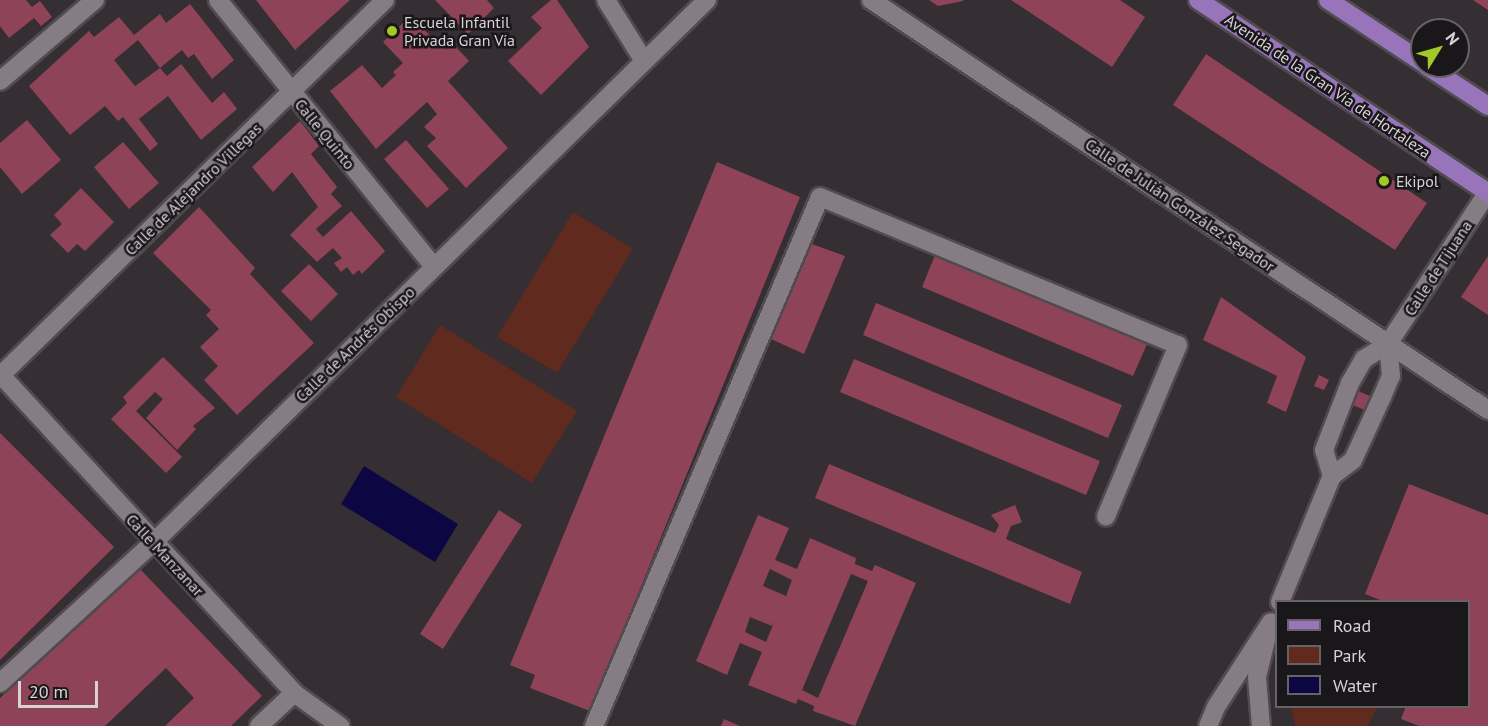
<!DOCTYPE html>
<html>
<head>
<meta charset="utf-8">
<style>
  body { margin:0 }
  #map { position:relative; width:1488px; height:726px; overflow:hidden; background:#352e33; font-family:"PT Sans",sans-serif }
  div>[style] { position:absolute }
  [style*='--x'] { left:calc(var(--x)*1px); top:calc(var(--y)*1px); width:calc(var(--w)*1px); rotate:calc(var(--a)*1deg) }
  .green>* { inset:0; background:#612a1f }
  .water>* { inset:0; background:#0c0743 }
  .building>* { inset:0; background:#8e4358 }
  .roads { filter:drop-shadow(2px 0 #504b4f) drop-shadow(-2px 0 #504b4f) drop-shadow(0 2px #504b4f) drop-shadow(0 -2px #504b4f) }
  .minor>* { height:18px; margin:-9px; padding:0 9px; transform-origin:9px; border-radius:9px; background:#857d83 }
  .major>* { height:18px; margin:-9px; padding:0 9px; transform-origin:9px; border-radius:9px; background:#9875bb }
  .dots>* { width:16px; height:16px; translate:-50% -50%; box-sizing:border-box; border:3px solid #1a171a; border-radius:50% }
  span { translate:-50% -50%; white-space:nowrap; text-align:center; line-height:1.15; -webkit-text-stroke:5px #1a171a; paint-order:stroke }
  .poi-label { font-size:16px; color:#d7d2d6 }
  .left { translate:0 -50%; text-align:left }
  .street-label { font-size:16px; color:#d7d2d6 }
  .legend { position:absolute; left:1275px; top:600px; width:195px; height:108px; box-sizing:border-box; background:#1a171a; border:2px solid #666265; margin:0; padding:8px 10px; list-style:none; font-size:18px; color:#d7d2d6 }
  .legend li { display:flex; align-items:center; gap:12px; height:30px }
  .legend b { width:30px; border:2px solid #666265 }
  .north { position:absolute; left:1410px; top:18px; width:60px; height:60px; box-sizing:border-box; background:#1a171a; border:2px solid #666265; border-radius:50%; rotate:53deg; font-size:16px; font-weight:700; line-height:24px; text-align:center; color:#d7d2d6 }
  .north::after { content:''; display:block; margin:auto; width:21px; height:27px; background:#a4c825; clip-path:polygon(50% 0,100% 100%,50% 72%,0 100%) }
  .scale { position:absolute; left:18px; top:681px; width:80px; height:27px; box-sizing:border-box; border:3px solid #d7d2d6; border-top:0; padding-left:8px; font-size:18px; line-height:21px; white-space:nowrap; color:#d7d2d6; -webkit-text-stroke:4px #1a171a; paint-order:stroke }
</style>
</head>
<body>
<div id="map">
  <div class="green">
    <i style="clip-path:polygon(573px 212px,633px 249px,557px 373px,497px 337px)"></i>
    <i style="clip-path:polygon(440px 325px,577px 411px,532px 483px,396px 397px)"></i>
    <i style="clip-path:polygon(1291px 707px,1291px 706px,1377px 707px,1368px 726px,1295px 726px)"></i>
  </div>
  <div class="water">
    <i style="clip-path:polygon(364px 466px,458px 524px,435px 562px,341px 504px)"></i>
  </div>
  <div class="building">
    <i style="clip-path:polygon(0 0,26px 0,32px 7px,40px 1px,52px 17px,41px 26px,34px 18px,9px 38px,0 26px)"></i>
    <i style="clip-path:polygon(256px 0,350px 0,295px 50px)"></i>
    <i style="clip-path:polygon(435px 0,487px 0,494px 8px,468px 34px)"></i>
    <i style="clip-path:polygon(551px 0,557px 0,589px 47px,541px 95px,508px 61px,542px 28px,531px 17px)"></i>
    <i style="clip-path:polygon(929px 0,963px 0,963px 1px,938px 6px)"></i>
    <i style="clip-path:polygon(1011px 0,1120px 0,1145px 17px,1112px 67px)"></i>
    <i style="clip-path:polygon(1473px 0,1488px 0,1488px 10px)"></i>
    <i style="clip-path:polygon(190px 4px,234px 60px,212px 79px,194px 54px,188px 58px,182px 50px,160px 68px,138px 40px,114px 60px,135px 86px,160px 68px,167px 76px,181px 64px,212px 103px,224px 92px,237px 109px,201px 140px,168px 96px,139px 119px,158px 144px,150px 151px,123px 117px,118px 121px,105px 106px,70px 135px,29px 86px,89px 31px,94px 37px,119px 17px,134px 35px,160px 14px,166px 23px)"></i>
    <i style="clip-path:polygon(411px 15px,436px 42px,444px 34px,469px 61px,448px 81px,508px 148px,466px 188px,427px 146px,436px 138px,424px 127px,437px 114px,427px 102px,376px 149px,330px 91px,362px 65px,382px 88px,396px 75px,393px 72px,403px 63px,383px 42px)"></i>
    <i style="clip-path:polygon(1206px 54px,1427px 203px,1395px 250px,1173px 105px)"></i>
    <i style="clip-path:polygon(27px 120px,61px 160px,22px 194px,0 167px,0 143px)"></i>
    <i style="clip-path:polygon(300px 121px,319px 146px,311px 154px,337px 187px,331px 194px,342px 206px,316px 229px,323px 237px,351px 211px,385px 251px,362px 274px,359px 270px,353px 275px,347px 267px,341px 272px,334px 263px,342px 258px,333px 248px,317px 262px,290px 235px,318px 207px,292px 172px,273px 192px,252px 167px)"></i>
    <i style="clip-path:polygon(406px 140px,449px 189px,427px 208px,384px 159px)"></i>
    <i style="clip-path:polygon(123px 142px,159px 183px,129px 209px,94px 167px)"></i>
    <i style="clip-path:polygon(717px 162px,800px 197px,590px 711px,530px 688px,535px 675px,510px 665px)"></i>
    <i style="clip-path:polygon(81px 188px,114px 222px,85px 251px,77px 244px,68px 253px,50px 235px,62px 224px,54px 215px)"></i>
    <i style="clip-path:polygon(199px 207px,255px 268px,250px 274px,314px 343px,237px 415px,204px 380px,218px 366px,200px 347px,219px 329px,206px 315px,211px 310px,153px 253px)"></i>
    <i style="clip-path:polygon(812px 244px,845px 256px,804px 354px,771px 339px)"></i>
    <i style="clip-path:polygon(935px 255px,1147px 344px,1133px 376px,922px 287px)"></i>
    <i style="clip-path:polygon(1488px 256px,1488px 315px,1461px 297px)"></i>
    <i style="clip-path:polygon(309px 264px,338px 294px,311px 321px,281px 291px)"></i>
    <i style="clip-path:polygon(1221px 297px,1306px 357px,1286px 412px,1267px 403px,1277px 376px,1203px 340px)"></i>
    <i style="clip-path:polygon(876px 303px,1122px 405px,1108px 438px,863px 335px)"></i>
    <i style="clip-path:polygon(163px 357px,215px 408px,193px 426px,196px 429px,177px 450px,146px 418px,163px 399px,155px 392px,136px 411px,182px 457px,166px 473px,111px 419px,127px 403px,123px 397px)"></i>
    <i style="clip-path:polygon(854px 359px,1100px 461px,1086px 495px,840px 392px)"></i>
    <i style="clip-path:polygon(1319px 375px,1329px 380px,1324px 390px,1314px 386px)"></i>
    <i style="clip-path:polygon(1358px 391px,1370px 396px,1365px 410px,1352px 405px)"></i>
    <i style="clip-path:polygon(0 433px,114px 547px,0 660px)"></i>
    <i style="clip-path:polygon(829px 464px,995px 533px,999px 525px,991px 515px,1015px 505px,1022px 522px,1011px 526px,1006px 539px,1082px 572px,1070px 604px,815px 498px)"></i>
    <i style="clip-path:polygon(1409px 484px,1488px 515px,1488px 726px,1419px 726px,1401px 719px,1406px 706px,1468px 706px,1468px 602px,1385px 602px,1365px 594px)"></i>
    <i style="clip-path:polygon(499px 510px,522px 525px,443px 649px,420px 634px)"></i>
    <i style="clip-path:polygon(evenodd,758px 515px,789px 528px,775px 560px,797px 569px,810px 538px,856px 558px,855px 564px,872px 571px,875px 565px,916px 583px,855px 726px,813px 711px,814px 706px,798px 699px,796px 704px,748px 685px,762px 652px,740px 643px,727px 675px,696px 661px,758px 515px,770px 569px,792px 580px,786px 596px,763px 586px,770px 569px,758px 515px,851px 574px,868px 581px,818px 698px,802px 690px,851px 574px,758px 515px,750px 617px,772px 626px,775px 620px,766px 642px,745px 632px,750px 617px)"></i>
    <i style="clip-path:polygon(139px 568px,262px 696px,231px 726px,165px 726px,194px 698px,166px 668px,105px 726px,0 726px,0 698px)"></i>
    <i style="clip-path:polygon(724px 719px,740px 726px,721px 726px)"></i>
  </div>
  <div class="roads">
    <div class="minor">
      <i style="--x:218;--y:0;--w:343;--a:51"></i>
      <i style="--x:606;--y:0;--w:72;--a:58.1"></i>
      <i style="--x:871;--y:0;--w:741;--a:33.6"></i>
      <i style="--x:0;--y:81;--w:125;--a:-40.5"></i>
      <i style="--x:0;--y:374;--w:434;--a:47.3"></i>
      <i style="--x:294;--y:693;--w:57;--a:35.7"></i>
      <i style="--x:0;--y:376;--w:538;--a:-44.32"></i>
      <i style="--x:1332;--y:476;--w:27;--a:-107"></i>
      <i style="--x:1324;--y:450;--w:72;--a:-68.8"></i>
      <i style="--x:1350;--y:383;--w:28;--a:-60"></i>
      <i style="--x:1364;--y:359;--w:28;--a:-32"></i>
      <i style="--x:1388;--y:344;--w:182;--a:-56.7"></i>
      <i style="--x:1280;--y:602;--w:136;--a:-67.6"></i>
      <i style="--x:1332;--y:476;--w:26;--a:-37"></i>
      <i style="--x:1353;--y:460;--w:69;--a:-65.3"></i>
      <i style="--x:1382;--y:397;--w:23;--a:-67"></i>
      <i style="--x:1391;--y:376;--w:32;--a:-95"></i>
      <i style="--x:0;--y:683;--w:207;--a:-42.5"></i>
      <i style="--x:153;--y:543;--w:776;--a:-44.43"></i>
      <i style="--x:259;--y:726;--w:48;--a:-43.3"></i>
      <i style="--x:594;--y:726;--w:575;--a:-66.87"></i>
      <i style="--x:820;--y:197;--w:387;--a:22.5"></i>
      <i style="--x:1178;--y:345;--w:186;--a:112.8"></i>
      <i style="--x:1208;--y:726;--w:21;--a:-67"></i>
      <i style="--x:1216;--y:707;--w:101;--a:-57.1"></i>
      <i style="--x:1261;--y:726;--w:49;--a:-94.7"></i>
      <i style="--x:1257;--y:677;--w:42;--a:-76.3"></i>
    </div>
    <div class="major">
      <i style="--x:1198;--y:0;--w:348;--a:33.6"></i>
      <i style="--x:1328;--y:0;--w:113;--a:33.4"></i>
      <i style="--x:1427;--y:66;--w:73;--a:33.3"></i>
    </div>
  </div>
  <div class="dots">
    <i style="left:392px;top:31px;background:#a4c825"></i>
    <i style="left:1384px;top:181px;background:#a4c825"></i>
  </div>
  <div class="poi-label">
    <span class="left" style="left:404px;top:31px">Escuela Infantil<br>Privada Gran Vía</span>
    <span class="left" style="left:1396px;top:181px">Ekipol</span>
  </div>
  <div class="street-label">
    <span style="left:1328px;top:86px;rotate:34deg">Avenida de la Gran Vía de Hortaleza</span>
    <span style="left:325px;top:134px;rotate:51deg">Calle Quinto</span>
    <span style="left:193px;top:189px;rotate:-44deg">Calle de Alejandro Villegas</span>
    <span style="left:1180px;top:205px;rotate:34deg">Calle de Julián González Segador</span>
    <span style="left:1438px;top:268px;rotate:-57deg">Calle de Tijuana</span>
    <span style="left:355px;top:344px;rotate:-44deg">Calle de Andrés Obispo</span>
    <span style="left:165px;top:555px;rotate:47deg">Calle Manzanar</span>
  </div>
  <ul class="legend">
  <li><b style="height:8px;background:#9875bb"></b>Road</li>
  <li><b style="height:16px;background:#612a1f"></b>Park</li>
  <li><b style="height:16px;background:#0c0743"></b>Water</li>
  </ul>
  <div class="north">N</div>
  <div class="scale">20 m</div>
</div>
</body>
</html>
